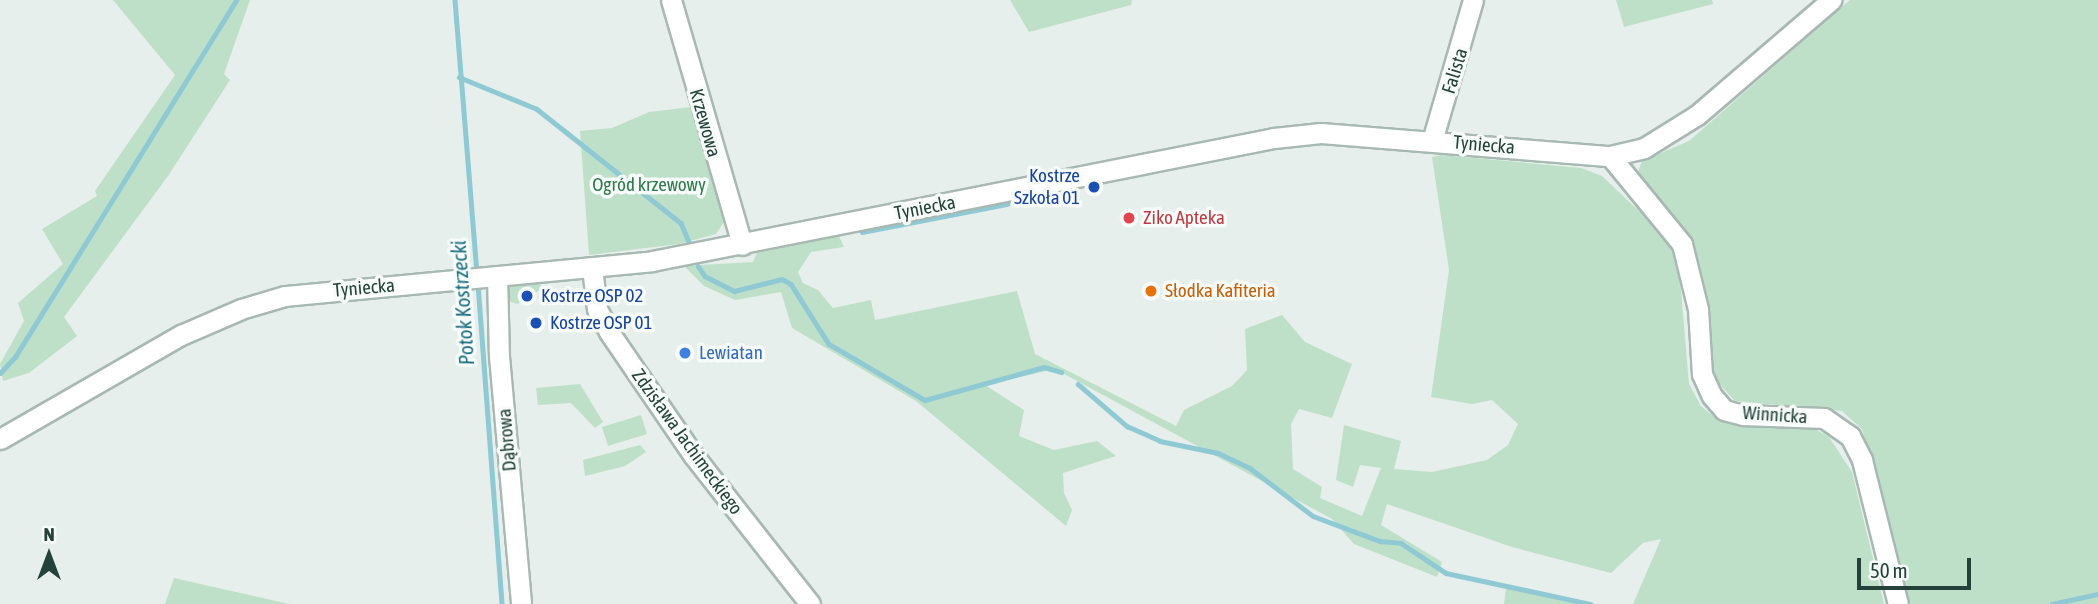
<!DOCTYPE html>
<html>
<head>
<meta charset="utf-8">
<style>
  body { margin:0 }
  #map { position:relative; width:2098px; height:604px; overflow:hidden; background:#e6efeb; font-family:"Asap Condensed",sans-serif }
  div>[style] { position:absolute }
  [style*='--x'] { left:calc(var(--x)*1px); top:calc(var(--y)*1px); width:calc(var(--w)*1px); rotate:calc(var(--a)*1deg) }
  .green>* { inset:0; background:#bfe0c8 }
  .stream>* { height:4.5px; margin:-2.25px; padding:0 2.25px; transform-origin:2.25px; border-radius:2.25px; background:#8ec9d4 }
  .roads { filter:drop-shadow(2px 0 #a8b8b2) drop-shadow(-2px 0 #a8b8b2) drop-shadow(0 2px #a8b8b2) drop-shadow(0 -2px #a8b8b2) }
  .minor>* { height:19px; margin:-9.5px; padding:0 9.5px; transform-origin:9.5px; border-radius:9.5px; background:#fff }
  .dots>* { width:19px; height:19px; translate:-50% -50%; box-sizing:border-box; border:4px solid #f7fbf9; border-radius:50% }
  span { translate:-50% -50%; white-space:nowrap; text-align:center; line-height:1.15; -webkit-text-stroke:7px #f7fbf9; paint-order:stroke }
  .street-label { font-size:19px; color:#24423a }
  .transit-label { font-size:19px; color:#164399 }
  .right { translate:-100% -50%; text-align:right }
  .left { translate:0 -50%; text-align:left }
  .park-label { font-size:19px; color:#2d7a4b }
  .health-label { font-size:19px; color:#be3a42 }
  .food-label { font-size:19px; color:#c56008 }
  .shop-label { font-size:19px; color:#366cbe }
  .water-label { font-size:21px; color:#1c6f80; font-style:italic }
  .north { position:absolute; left:14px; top:520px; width:70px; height:70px; -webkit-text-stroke:5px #f7fbf9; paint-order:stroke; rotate:0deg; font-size:19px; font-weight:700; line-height:28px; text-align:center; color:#24423a }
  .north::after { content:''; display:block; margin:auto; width:24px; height:32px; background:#24423a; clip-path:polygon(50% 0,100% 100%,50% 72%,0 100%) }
  .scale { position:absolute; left:1857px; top:558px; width:114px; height:32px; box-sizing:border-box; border:4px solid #24423a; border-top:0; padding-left:9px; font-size:21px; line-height:24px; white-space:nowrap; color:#24423a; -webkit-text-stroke:5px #f7fbf9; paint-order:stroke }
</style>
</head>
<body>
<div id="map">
  <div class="green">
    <i style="clip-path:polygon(113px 0,250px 0,224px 74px,230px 80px,168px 176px,64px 317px,77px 336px,29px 373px,3px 381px,0 364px,24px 321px,18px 303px,63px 264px,42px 229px,97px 196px,95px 191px,175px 75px)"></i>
    <i style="clip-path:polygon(1010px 0,1132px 0,1131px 5px,1029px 32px)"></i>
    <i style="clip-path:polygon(1616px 0,1712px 0,1713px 4px,1624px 27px)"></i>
    <i style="clip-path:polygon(1850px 0,2098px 0,2098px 604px,1910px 604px,1862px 429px,1842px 411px,1735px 401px,1712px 376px,1702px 282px,1692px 245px,1644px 189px,1638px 172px,1642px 161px,1689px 141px)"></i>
    <i style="clip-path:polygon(691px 107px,726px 219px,716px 234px,679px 244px,589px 255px,580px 131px,612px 128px,649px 112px)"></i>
    <i style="clip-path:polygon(1442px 155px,1581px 168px,1602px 176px,1640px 212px,1672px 251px,1680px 279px,1689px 384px,1701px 406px,1718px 420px,1738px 426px,1807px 424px,1829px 437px,1852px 472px,1884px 604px,1633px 604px,1661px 539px,1643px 543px,1611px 573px,1512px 547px,1387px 504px,1381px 525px,1442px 562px,1437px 577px,1354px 544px,1332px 519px,1055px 369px,985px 385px,1024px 410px,1019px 436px,1054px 450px,1097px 441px,1116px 456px,1063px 473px,1064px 493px,1072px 510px,1066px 526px,916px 401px,792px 328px,781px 292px,735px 300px,704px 286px,684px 266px,753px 262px,757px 253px,839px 236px,844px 247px,811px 252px,798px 272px,803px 283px,818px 290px,833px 308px,871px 300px,875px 320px,1017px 291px,1035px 354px,1176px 426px,1184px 410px,1232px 386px,1247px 370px,1245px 329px,1282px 315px,1305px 342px,1352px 364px,1332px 418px,1299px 409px,1291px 424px,1293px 469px,1322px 487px,1320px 498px,1362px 516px,1381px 468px,1360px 465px,1353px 487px,1336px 480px,1344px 425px,1401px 441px,1394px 469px,1432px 472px,1487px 460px,1508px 445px,1518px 424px,1492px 400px,1472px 404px,1431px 397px,1449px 270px,1432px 157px)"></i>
    <i style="clip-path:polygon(536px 281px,541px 284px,540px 290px,517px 304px,509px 301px,507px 291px,511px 285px)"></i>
    <i style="clip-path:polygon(580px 384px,603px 422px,595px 428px,571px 403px,538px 405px,536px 388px)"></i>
    <i style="clip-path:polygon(641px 415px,647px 434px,608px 446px,602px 427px)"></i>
    <i style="clip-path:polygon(640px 445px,646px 452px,625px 466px,585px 476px,583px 460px)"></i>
    <i style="clip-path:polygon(174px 578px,289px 604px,165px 604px)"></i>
    <i style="clip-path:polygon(1506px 588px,1578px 604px,1504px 604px)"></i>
  </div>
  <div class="stream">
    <i style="--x:455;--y:0;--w:273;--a:85.4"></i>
    <i style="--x:459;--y:77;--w:84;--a:22.3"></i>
    <i style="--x:537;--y:109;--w:184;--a:38.4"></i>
    <i style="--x:681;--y:223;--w:21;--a:67"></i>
    <i style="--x:862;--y:232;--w:148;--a:-10.9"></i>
    <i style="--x:698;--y:266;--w:12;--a:55"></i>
    <i style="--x:705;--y:276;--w:33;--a:27"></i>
    <i style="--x:734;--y:291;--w:49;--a:-14"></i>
    <i style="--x:782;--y:279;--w:10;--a:29"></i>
    <i style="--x:791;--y:284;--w:71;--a:57.7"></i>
    <i style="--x:829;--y:344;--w:111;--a:30.3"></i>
    <i style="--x:925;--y:400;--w:123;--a:-15.5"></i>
    <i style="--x:1044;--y:367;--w:18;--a:16"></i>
    <i style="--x:478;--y:284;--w:321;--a:85.7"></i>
    <i style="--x:0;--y:373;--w:22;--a:-47"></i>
    <i style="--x:15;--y:357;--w:420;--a:-58.2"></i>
    <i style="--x:1078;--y:384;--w:65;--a:40.6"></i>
    <i style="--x:1127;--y:426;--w:36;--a:24"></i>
    <i style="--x:1160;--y:441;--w:59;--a:11.7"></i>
    <i style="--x:1218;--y:453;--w:35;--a:25"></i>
    <i style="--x:1250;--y:468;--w:79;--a:37.3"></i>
    <i style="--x:1313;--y:516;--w:72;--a:20.5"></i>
    <i style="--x:1380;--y:541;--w:21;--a:5"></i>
    <i style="--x:1401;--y:543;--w:54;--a:33.7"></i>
    <i style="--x:1446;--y:573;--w:148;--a:12.1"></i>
    <i style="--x:2052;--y:604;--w:47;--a:-12.3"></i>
  </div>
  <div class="roads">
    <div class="minor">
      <i style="--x:671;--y:0;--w:255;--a:73.8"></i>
      <i style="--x:1432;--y:141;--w:147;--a:-73.8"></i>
      <i style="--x:1610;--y:156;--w:114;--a:50.7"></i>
      <i style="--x:1682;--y:244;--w:67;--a:76.2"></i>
      <i style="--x:1698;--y:309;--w:65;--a:86.5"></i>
      <i style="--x:1702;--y:374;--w:24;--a:66"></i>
      <i style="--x:1712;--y:396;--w:18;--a:49"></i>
      <i style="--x:1724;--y:410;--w:20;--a:15"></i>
      <i style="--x:1743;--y:415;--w:81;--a:2.1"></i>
      <i style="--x:1824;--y:418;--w:32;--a:35"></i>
      <i style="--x:1850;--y:436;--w:27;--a:63"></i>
      <i style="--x:1862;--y:460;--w:148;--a:76"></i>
      <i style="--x:592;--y:268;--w:41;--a:83"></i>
      <i style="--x:597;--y:309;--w:26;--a:62"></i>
      <i style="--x:609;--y:332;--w:150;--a:55.6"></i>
      <i style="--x:694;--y:456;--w:188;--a:51.9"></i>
      <i style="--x:497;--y:276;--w:80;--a:88.6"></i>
      <i style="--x:499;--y:356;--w:249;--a:84.9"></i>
      <i style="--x:0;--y:439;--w:209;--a:-29.9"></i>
      <i style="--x:181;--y:335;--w:65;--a:-23.4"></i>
      <i style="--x:241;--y:309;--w:46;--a:-16.5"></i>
      <i style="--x:285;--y:296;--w:369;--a:-5.4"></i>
      <i style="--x:652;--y:261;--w:634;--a:-11.19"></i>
      <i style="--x:1274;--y:138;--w:47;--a:-6.1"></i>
      <i style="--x:1321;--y:133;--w:290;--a:4.6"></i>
      <i style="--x:1610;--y:156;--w:35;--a:-13"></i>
      <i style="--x:1644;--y:148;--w:62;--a:-31.9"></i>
      <i style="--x:1697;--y:115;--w:177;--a:-40.6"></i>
    </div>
  </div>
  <div class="dots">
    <i style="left:1094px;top:187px;background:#1a4fb4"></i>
    <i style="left:1129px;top:218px;background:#e0444e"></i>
    <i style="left:1151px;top:291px;background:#e8710a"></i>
    <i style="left:527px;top:296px;background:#1a4fb4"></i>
    <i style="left:536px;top:323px;background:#1a4fb4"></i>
    <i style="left:685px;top:353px;background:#3f7fe0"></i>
  </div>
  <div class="street-label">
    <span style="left:1455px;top:71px;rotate:-73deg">Falista</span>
    <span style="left:705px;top:123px;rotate:74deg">Krzewowa</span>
    <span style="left:1484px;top:145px;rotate:5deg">Tyniecka</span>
    <span style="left:925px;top:208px;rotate:-11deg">Tyniecka</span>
    <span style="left:364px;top:288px;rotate:-5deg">Tyniecka</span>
    <span style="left:1775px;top:415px;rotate:4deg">Winnicka</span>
    <span style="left:507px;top:440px;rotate:-95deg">Dąbrowa</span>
    <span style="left:687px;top:442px;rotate:54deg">Zdzisława Jachimeckiego</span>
  </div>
  <div class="transit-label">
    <span class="right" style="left:1080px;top:187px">Kostrze<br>Szkoła 01</span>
    <span class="left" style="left:541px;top:296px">Kostrze OSP 02</span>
    <span class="left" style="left:550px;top:323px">Kostrze OSP 01</span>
  </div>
  <div class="park-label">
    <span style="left:649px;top:185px">Ogród krzewowy</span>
  </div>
  <div class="health-label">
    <span class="left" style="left:1143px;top:218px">Ziko Apteka</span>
  </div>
  <div class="food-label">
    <span class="left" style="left:1165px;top:291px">Słodka Kafiteria</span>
  </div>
  <div class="shop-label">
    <span class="left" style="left:699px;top:353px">Lewiatan</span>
  </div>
  <div class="water-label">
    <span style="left:462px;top:303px;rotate:-94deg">Potok Kostrzecki</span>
  </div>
  <div class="north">N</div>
  <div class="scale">50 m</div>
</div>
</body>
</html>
